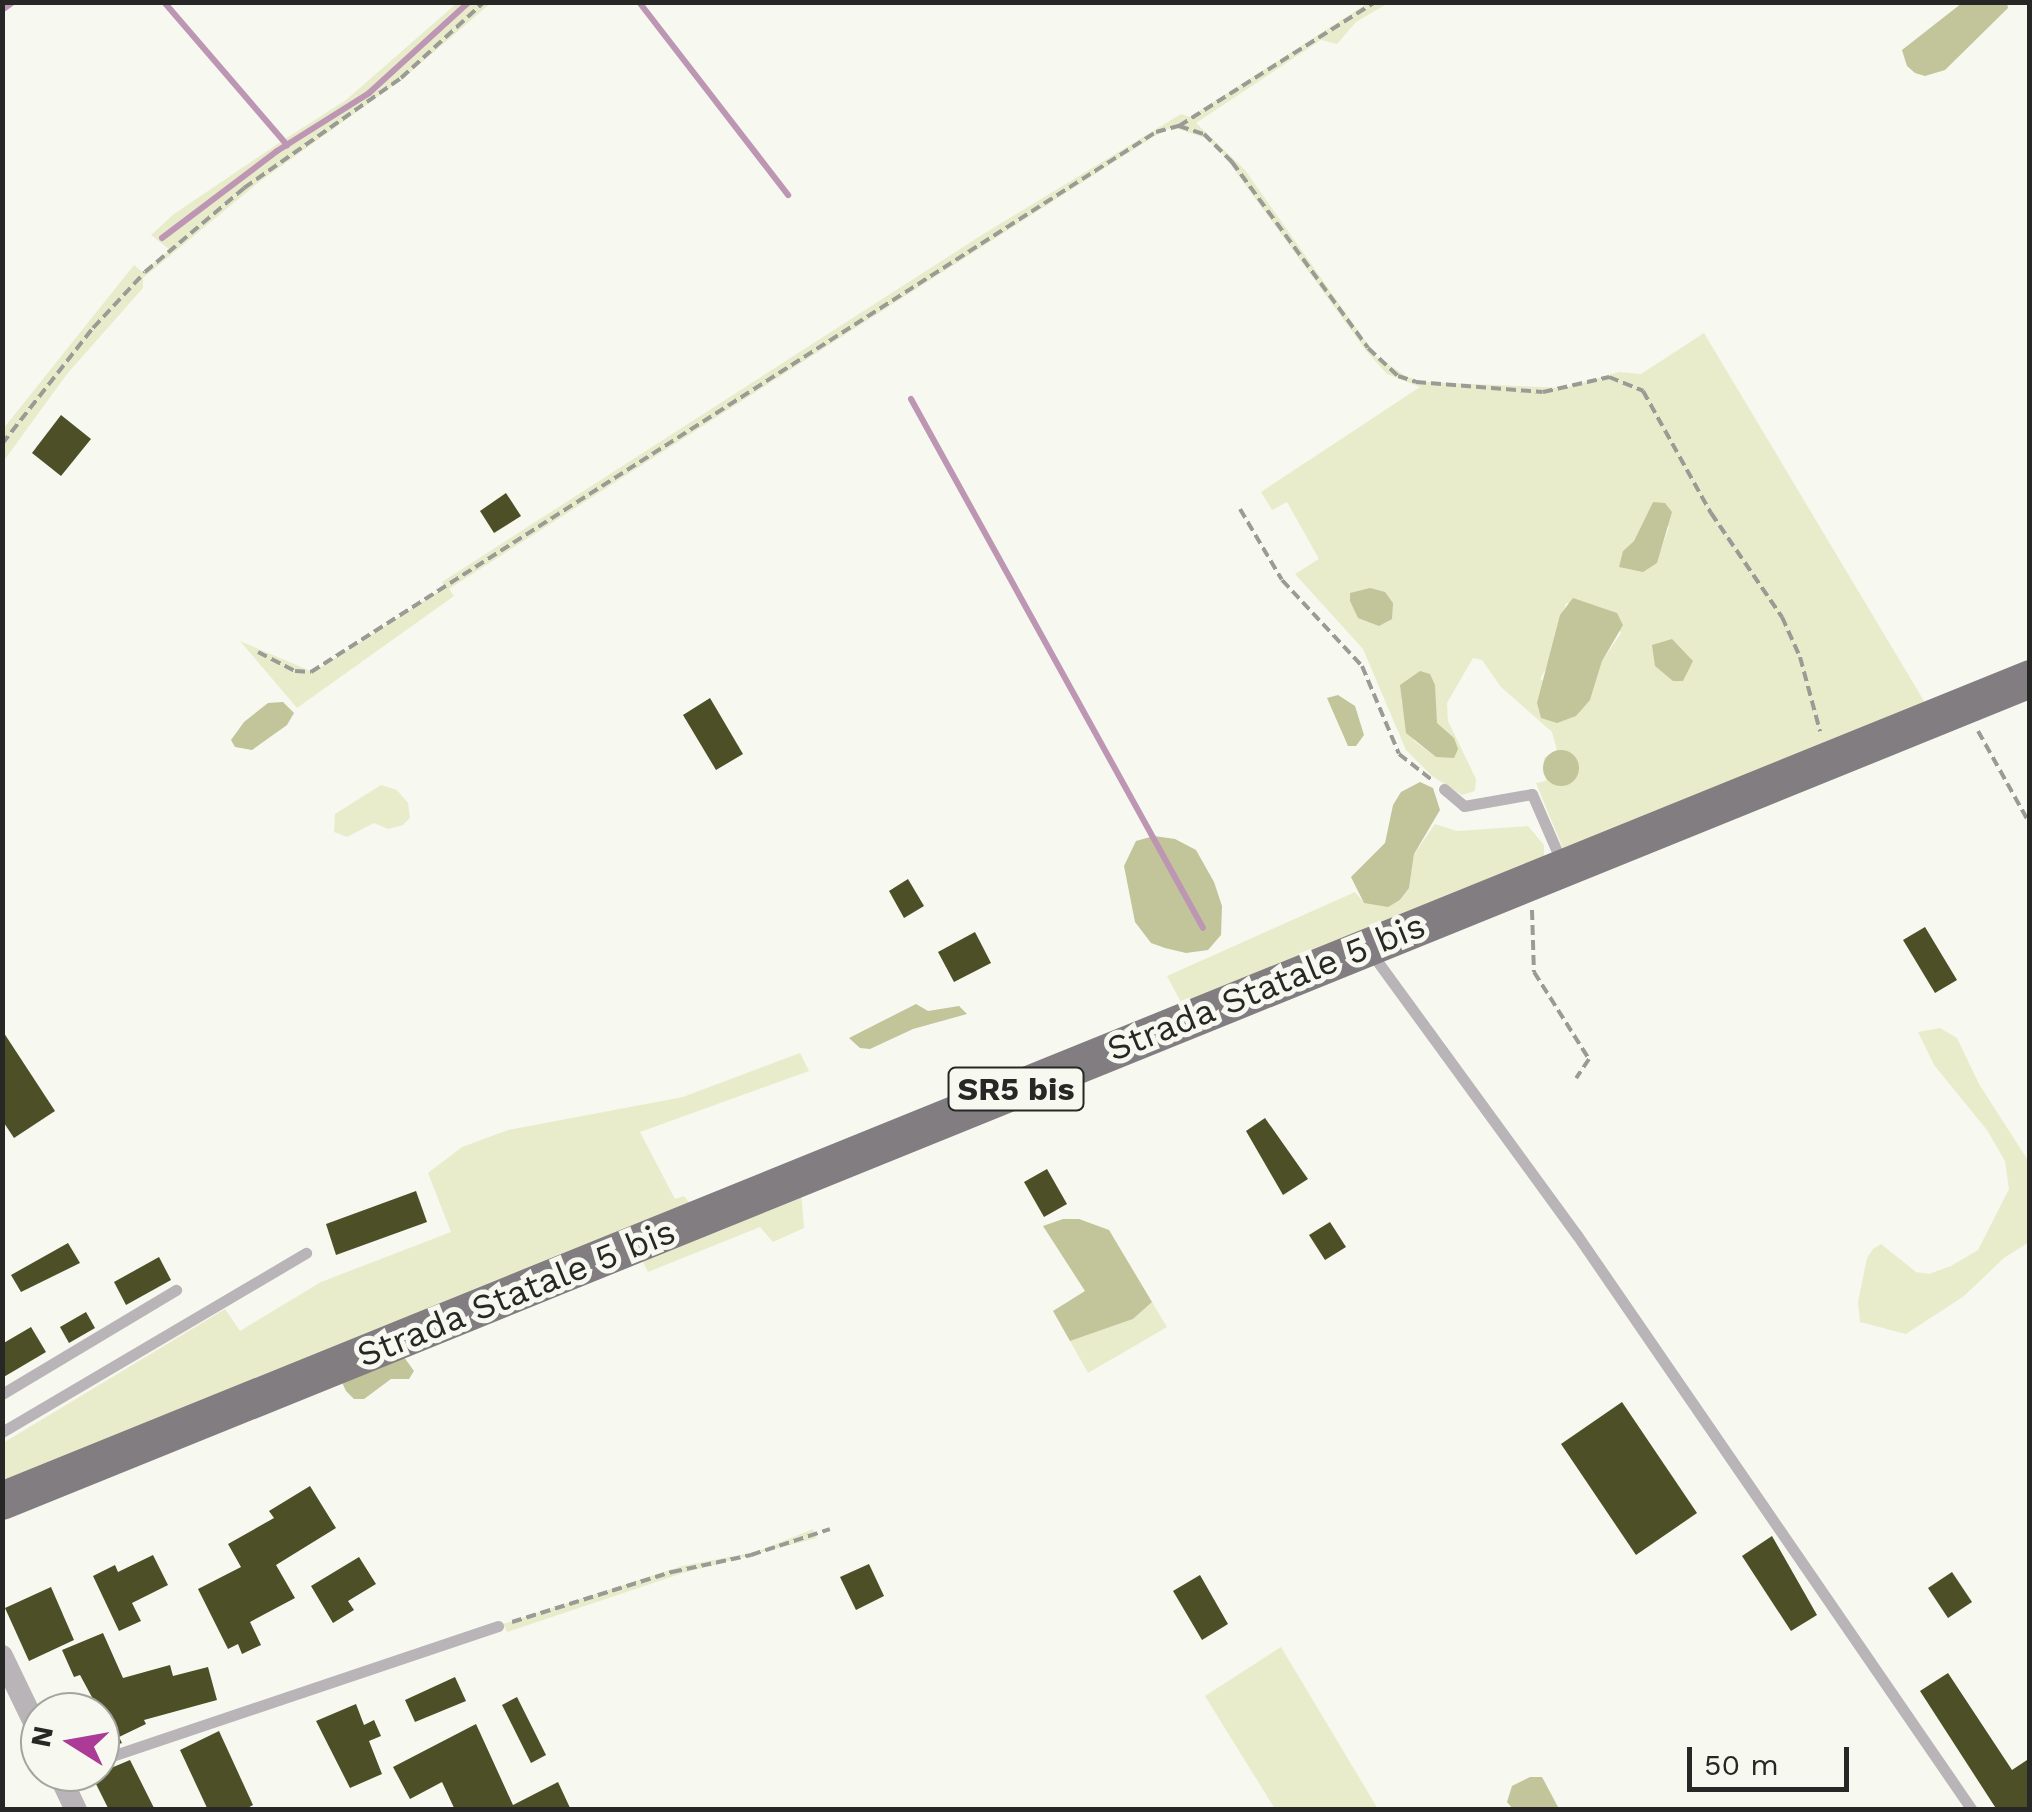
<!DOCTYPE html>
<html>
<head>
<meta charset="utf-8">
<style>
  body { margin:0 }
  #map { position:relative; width:2032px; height:1812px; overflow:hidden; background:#f7f8f0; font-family:"Work Sans",sans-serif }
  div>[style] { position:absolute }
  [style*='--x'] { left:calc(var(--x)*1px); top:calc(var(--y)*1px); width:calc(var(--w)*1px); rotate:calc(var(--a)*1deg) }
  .green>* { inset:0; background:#e9eccb }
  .forest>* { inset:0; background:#c1c599 }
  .round { border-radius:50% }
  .stream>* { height:6px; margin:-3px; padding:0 3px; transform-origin:3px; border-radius:3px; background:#bd96b3 }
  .building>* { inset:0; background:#4d4f27 }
  .path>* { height:4px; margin-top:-2px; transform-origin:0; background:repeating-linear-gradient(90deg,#9a9b95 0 10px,transparent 0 15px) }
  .lane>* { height:11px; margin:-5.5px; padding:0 5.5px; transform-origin:5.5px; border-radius:5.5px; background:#b8b4b7 }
  .street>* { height:22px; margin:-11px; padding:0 11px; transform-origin:11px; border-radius:11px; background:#b8b4b7 }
  .primary>* { height:38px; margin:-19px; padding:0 19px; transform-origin:19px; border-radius:19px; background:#827d81 }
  span { translate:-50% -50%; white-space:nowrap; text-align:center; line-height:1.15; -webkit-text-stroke:10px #f7f8f0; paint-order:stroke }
  .shield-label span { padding:2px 8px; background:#f7f8f0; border:2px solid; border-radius:8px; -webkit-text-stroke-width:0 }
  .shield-label { font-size:32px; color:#272825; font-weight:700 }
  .street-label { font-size:35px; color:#272825 }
  .frame { position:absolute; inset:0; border:5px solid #272825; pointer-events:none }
  .north { position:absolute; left:20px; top:1692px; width:100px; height:100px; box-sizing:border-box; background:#f7f8f0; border:2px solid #a4a59f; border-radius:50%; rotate:281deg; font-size:28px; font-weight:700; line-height:40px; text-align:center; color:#272825 }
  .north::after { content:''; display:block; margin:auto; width:35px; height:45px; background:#ab3b97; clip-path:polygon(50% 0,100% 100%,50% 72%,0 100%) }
  .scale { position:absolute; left:1687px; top:1747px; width:162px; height:45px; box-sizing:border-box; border:5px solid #272825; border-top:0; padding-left:12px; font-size:30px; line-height:35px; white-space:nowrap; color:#272825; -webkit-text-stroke:8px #f7f8f0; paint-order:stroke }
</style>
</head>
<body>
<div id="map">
  <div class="green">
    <i style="clip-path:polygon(evenodd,1390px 2px,1356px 22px,1337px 44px,1321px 40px,1196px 123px,1245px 170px,1376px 356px,1407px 377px,1426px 382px,1564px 388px,1619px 372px,1641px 374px,1704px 333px,1927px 706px,1566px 856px,1536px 783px,1546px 781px,1544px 758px,1557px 750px,1552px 732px,1501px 687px,1482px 660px,1473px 658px,1447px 703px,1448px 721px,1476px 779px,1475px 791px,1462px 795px,1432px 776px,1406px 750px,1363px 649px,1295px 574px,1319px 559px,1287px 502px,1272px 510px,1261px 492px,1420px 387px,1387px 374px,1367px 352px,1220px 150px,1205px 138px,1176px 128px,1164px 130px,449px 589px,454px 596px,297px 708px,240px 641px,313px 672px,445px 587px,442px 582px,985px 233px,1181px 114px,1190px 117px,1368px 3px,1390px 2px,1653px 502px,1669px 527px,1656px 563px,1623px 551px,1634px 541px,1653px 502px,1390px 2px,1566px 603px,1608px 610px,1621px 633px,1602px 661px,1590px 700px,1540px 679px,1551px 660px,1566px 603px,1390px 2px,1401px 700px,1434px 706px,1436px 757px,1414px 741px,1401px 700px)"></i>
    <i style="clip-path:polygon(164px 3px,285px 139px,346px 100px,457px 3px,491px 3px,400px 81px,259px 182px,143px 278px,143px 288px,67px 374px,3px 462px,3px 429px,134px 265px,142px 272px,170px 250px,151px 235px,174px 214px,282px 141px)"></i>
    <i style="clip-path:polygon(381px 785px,397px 790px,408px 803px,410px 818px,403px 825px,388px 829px,374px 823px,347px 837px,334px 832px,335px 814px)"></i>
    <i style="clip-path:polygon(1435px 824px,1457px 831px,1528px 826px,1544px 845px,1544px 861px,1184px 1008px,1167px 976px,1355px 892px,1364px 903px,1400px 901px,1409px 888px,1414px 854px)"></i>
    <i style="clip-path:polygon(1940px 1028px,1957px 1038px,1979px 1084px,2029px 1162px,2029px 1242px,2004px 1258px,1964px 1296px,1906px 1334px,1860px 1322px,1858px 1302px,1867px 1258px,1873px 1249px,1881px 1244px,1916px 1272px,1929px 1274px,1951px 1266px,1978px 1250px,2009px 1189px,2005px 1161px,1987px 1130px,1934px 1065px,1918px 1032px)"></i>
    <i style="clip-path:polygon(800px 1053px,809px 1071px,640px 1132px,675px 1199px,684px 1196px,691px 1205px,3px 1483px,3px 1443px,225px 1309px,240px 1331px,321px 1282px,451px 1232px,428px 1173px,462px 1147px,508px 1130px,683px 1097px)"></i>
    <i style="clip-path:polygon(801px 1190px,804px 1228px,773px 1242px,760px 1227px,648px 1272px,640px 1256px)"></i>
    <i style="clip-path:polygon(1152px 1302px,1167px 1327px,1088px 1373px,1070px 1341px,1133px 1319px)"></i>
    <i style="clip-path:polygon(813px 1529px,817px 1538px,683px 1573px,507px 1632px,503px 1624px,682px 1566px,756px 1552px)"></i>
    <i style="clip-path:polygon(1281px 1647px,1378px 1809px,1275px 1809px,1205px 1696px)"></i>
  </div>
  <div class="forest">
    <i style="clip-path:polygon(1962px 3px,2007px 3px,2008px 8px,1945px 70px,1925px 76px,1915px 73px,1907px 66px,1902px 50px)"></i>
    <i style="clip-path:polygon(1653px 502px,1665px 503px,1672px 512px,1657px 563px,1643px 572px,1619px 567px,1623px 551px,1634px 541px)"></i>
    <i style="clip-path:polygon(1370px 588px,1385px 592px,1393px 603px,1392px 619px,1379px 626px,1358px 618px,1350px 601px,1350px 593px)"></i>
    <i style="clip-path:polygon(1573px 598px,1617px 613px,1623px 625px,1602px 661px,1590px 700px,1576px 716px,1557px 723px,1541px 718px,1537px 703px,1560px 615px)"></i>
    <i style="clip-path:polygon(1672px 639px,1693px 661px,1683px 681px,1673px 681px,1655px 666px,1652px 645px)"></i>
    <i style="clip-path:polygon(1420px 671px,1430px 674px,1435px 685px,1437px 723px,1454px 738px,1458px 749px,1454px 758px,1436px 757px,1406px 733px,1400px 685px)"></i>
    <i style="clip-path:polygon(1338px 695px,1355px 706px,1364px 735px,1356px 746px,1348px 746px,1327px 698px)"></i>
    <i style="clip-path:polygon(283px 702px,294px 713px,287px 725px,252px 750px,235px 747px,231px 740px,244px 722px,268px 703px)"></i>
    <i class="round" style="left:1543px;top:750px;width:36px;height:36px"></i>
    <i style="clip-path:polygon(1420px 782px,1433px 788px,1440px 810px,1414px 854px,1409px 888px,1400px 900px,1388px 907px,1364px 903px,1351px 877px,1385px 843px,1393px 805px,1401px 792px)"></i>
    <i style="clip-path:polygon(1154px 836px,1175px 839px,1196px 850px,1214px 882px,1222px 906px,1221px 935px,1208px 950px,1186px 953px,1165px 948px,1151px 943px,1135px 922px,1124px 866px,1136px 841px)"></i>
    <i style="clip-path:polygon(916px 1004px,928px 1011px,959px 1006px,967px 1014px,913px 1029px,870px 1049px,860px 1048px,849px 1038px)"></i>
    <i style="clip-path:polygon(1063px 1219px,1079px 1219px,1109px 1230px,1152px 1302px,1133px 1319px,1070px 1341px,1053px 1311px,1085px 1291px,1043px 1226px)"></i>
    <i style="clip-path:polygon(401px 1353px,414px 1371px,409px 1379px,391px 1379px,364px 1399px,354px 1399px,346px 1391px,340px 1378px)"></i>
    <i style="clip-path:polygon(1530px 1777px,1542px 1777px,1559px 1809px,1513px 1809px,1507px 1802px,1512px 1786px)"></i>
  </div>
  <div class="stream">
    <i style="--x:164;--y:2;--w:189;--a:49.3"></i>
    <i style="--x:639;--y:2;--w:244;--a:52.3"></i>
    <i style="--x:2;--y:10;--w:14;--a:-36"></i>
    <i style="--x:162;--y:238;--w:144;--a:-37.1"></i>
    <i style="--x:277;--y:151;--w:109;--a:-32.2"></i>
    <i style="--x:369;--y:93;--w:135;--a:-42.3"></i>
    <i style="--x:911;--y:399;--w:604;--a:61.1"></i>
  </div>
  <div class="building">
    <i style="clip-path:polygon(61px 415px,91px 439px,61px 476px,32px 453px)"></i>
    <i style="clip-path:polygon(506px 493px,521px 516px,494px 533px,480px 511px)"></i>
    <i style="clip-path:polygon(710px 698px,743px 754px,716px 770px,683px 715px)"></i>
    <i style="clip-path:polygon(908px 879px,924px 906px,904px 918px,889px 891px)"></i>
    <i style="clip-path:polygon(1925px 927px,1957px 980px,1935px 993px,1903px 940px)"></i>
    <i style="clip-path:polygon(975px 932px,991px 963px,954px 982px,938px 952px)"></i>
    <i style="clip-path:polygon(2px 1030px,55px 1111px,14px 1138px,2px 1120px)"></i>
    <i style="clip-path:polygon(1265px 1118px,1308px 1179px,1283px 1195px,1246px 1131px)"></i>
    <i style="clip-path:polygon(1047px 1169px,1067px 1204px,1044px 1217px,1024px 1182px)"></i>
    <i style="clip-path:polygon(416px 1191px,427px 1222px,336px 1255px,326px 1224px)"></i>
    <i style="clip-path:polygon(1330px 1222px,1346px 1247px,1325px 1260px,1309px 1235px)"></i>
    <i style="clip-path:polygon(68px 1243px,80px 1263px,21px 1292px,11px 1275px)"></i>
    <i style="clip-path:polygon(159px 1257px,171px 1280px,126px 1305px,114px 1282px)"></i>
    <i style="clip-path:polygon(86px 1312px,95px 1328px,69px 1343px,60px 1327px)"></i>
    <i style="clip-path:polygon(31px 1327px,46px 1352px,2px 1378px,2px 1344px)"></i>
    <i style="clip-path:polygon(1622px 1402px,1697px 1513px,1636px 1555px,1561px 1444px)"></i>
    <i style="clip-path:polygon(310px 1486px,336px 1528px,276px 1565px,295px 1598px,250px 1622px,261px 1645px,242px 1654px,238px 1644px,228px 1649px,198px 1589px,241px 1567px,228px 1544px,274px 1518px,269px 1511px)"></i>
    <i style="clip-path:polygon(1772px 1536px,1817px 1615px,1791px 1631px,1742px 1556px)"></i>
    <i style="clip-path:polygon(153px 1555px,168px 1585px,132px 1603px,141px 1621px,119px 1631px,93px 1576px,115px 1565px,118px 1572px)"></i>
    <i style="clip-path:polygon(359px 1557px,376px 1584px,348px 1601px,354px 1610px,333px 1623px,311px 1586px)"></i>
    <i style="clip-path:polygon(869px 1564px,884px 1596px,856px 1610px,840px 1577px)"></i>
    <i style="clip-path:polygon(1952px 1572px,1972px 1602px,1948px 1618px,1928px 1588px)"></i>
    <i style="clip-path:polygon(1200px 1575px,1228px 1624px,1202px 1640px,1173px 1591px)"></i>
    <i style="clip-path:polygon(51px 1587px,74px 1640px,29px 1661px,5px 1608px)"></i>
    <i style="clip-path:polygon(103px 1633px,123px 1678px,170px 1665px,173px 1676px,208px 1667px,217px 1700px,144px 1720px,146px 1724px,119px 1737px,122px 1743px,100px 1750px,100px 1712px,80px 1675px,74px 1677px,62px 1650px)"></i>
    <i style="clip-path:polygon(1948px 1673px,2012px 1770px,2030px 1758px,2030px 1810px,1997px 1810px,1920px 1691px)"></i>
    <i style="clip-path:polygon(455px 1677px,466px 1701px,415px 1722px,405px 1700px)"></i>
    <i style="clip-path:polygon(517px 1697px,546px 1755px,531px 1763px,502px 1705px)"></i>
    <i style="clip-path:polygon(356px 1704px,364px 1725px,374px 1720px,381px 1736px,369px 1741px,382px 1774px,350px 1788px,316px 1721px)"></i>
    <i style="clip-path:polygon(476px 1724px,513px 1805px,558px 1782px,571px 1810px,455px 1810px,442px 1782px,410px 1799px,393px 1767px)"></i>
    <i style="clip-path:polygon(219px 1731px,253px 1805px,244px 1810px,208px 1810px,180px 1750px)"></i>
    <i style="clip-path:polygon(130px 1760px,155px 1810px,109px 1810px,92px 1776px)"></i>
  </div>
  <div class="path">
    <i style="--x:1179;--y:126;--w:232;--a:-32.3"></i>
    <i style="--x:2;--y:444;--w:147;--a:-51.9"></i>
    <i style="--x:93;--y:328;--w:76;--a:-47.1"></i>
    <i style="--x:145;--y:272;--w:130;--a:-40.3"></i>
    <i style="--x:244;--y:188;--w:192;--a:-35"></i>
    <i style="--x:401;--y:78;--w:113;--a:-42.5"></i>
    <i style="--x:1240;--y:509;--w:82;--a:59.4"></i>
    <i style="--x:1282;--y:580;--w:117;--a:47.1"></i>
    <i style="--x:1362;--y:666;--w:95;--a:67.2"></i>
    <i style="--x:1399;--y:754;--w:42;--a:38.2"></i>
    <i style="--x:258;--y:652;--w:42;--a:27.2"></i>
    <i style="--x:295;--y:671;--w:16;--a:4"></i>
    <i style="--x:311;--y:672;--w:1003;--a:-32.58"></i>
    <i style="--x:1156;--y:132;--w:24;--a:-15"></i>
    <i style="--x:1179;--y:126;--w:26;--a:18"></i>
    <i style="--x:1204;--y:134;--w:40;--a:45"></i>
    <i style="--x:1232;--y:162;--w:230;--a:53.8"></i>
    <i style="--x:1368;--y:348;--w:41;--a:43"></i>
    <i style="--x:1398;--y:376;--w:19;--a:18"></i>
    <i style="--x:1416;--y:382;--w:127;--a:4.5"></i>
    <i style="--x:1543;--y:392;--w:68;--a:-12.8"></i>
    <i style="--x:1609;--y:377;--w:37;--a:22"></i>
    <i style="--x:1643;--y:391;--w:140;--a:60.9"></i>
    <i style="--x:1711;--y:513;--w:126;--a:55.7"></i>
    <i style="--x:1782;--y:617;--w:44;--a:65.8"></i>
    <i style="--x:1800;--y:657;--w:77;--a:74.9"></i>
    <i style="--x:1978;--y:731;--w:107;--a:60.8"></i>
    <i style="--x:1532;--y:910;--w:62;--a:88.2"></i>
    <i style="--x:1534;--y:972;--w:103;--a:57.7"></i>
    <i style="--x:1589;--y:1059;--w:23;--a:124"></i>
    <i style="--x:512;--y:1622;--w:168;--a:-17.4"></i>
    <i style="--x:672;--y:1572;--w:81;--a:-12.1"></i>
    <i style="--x:751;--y:1555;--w:83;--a:-18.2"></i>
  </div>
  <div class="lane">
    <i style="--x:1444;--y:789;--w:26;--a:40"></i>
    <i style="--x:1464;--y:806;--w:69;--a:-10"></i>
    <i style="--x:1532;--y:794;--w:75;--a:66.5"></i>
    <i style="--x:1372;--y:954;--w:348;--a:53.9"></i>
    <i style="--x:1577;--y:1235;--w:698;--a:55.51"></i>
    <i style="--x:2;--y:1394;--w:203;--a:-30.9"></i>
    <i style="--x:2;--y:1432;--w:353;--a:-30.5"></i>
    <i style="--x:100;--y:1760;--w:420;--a:-18.6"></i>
  </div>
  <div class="street">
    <i style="--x:2;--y:1656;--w:88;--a:64.3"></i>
    <i style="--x:58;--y:1772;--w:42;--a:64.7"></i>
  </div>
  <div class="primary">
    <i style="--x:2;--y:1501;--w:2188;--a:-22.06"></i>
  </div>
  <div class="shield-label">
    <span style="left:1016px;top:1089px">SR5 bis</span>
  </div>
  <div class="street-label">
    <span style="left:1266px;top:987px;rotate:-22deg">Strada Statale 5 bis</span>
    <span style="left:516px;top:1293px;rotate:-22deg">Strada Statale 5 bis</span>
  </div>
  <div class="frame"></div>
  <div class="north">N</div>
  <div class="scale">50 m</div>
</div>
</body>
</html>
